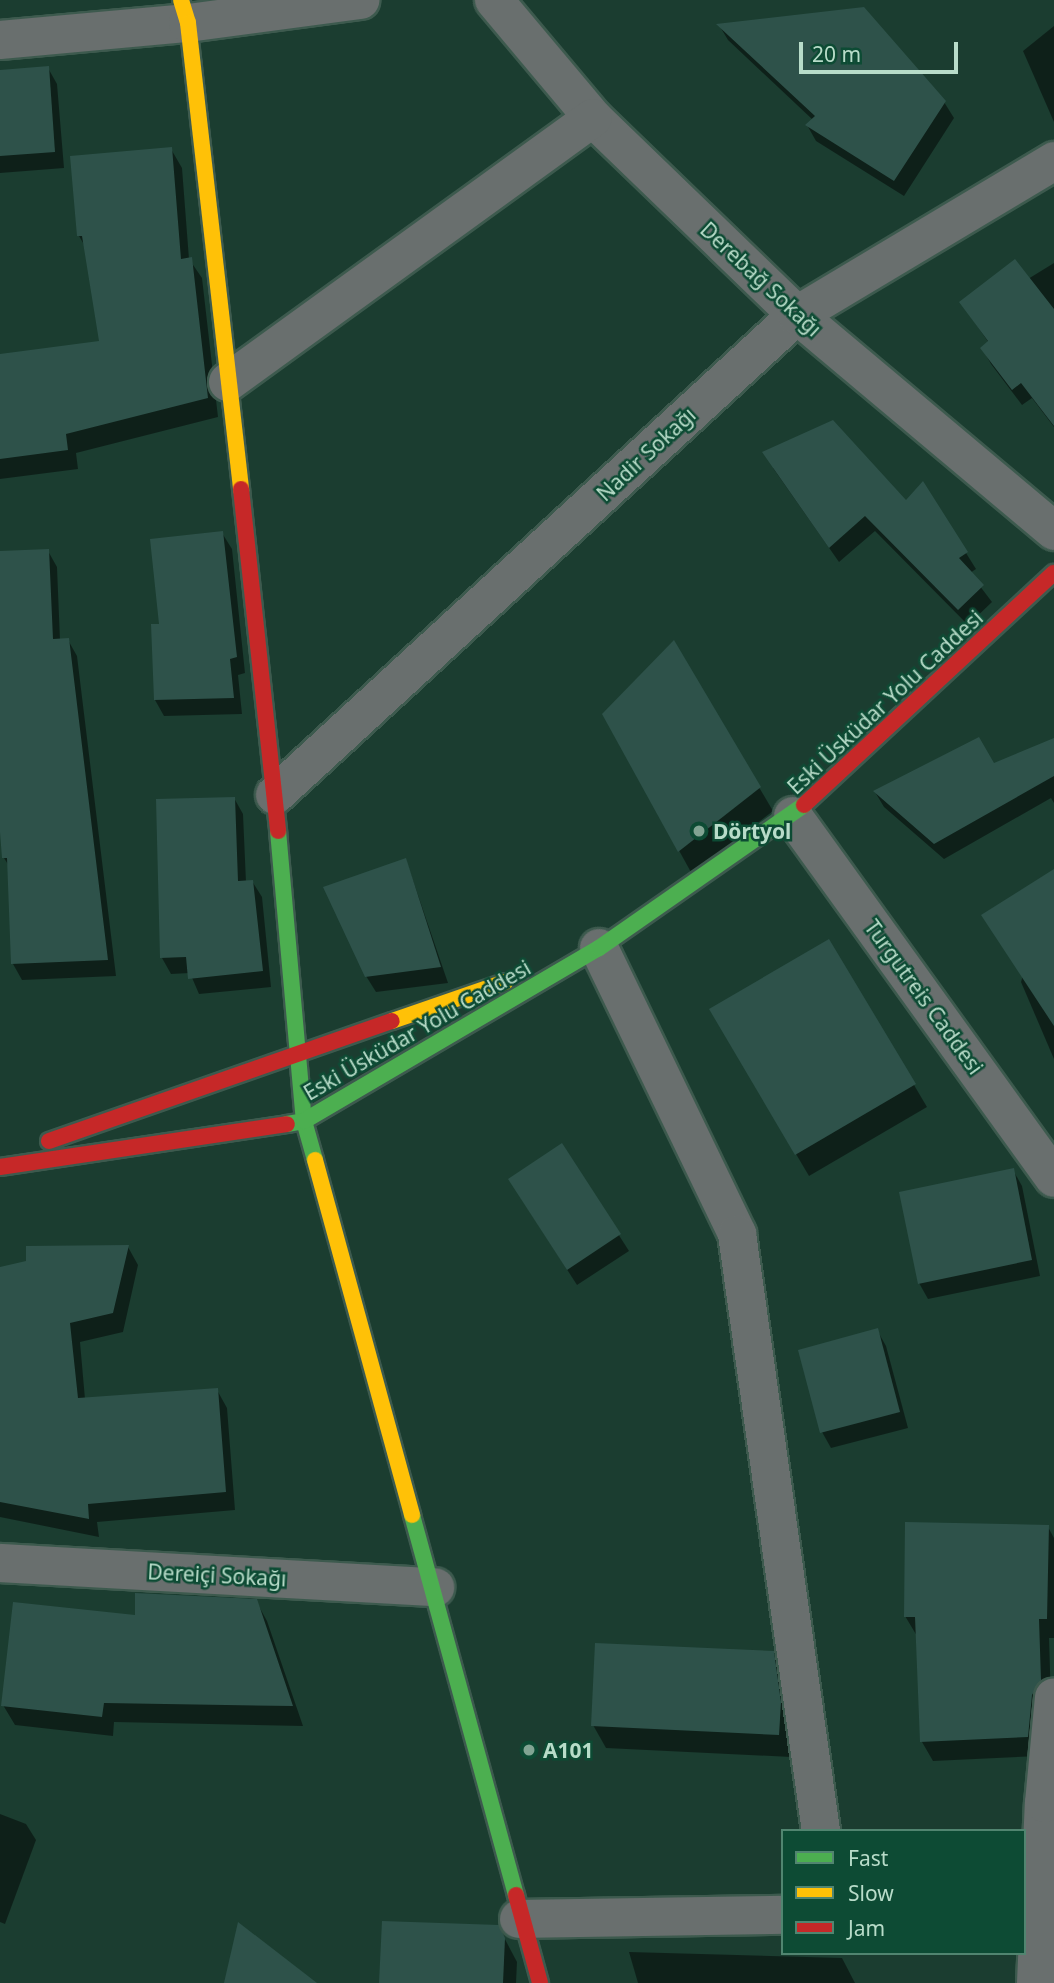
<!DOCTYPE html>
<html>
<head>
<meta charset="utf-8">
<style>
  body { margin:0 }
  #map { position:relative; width:1054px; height:1983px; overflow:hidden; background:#1b3d30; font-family:"Noto Sans",sans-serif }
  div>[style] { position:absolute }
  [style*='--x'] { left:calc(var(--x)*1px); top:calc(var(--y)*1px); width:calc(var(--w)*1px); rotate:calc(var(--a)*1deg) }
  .shadow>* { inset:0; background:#0007 }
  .building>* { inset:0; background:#2e524a }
  .roads { filter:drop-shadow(2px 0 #3d5a4e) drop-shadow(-2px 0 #3d5a4e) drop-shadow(0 2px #3d5a4e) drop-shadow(0 -2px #3d5a4e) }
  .street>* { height:38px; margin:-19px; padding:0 19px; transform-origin:19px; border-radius:19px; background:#696f6e }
  .fast>* { height:16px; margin:-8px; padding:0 8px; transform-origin:8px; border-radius:8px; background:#4caf50 }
  .slow>* { height:16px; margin:-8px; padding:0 8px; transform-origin:8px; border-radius:8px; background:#ffc107 }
  .jam>* { height:16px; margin:-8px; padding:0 8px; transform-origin:8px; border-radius:8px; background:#c62828 }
  .dots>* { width:19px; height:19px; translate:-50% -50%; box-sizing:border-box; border:4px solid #0d4b34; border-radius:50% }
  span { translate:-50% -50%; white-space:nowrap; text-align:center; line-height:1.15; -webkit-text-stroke:5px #0d4b34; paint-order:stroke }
  .street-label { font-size:21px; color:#b8dcc9 }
  .poi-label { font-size:21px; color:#b8dcc9; font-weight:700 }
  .left { translate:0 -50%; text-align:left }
  .legend { position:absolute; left:781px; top:1829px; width:245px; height:126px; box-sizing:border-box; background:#0d4b34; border:2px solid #518570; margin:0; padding:9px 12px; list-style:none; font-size:21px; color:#b8dcc9 }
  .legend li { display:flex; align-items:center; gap:14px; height:35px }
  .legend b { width:35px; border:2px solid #518570 }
  .scale { position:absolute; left:799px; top:42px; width:159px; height:32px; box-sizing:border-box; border:4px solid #b8dcc9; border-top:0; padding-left:9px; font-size:21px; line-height:24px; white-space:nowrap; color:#b8dcc9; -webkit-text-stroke:5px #0d4b34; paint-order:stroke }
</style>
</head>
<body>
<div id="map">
  <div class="shadow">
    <i style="clip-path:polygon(719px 25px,944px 102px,954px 118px,904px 196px,816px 141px,807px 125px,813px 120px,728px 40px)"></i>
    <i style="clip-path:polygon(1054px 26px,1054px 122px,1023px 51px)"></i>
    <i style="clip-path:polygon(48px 68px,57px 84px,64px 168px,0 173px,0 72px)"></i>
    <i style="clip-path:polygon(171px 149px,182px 168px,189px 259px,202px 278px,218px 417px,76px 453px,78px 469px,0 479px,0 356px,101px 342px,86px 248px,79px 236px)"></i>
    <i style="clip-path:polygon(1054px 263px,1054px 427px,1032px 398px,1022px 405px,991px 364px,982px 348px,989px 343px,961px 303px,1028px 279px)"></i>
    <i style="clip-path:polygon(773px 468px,906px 503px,966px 553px,976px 569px,970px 573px,992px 602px,968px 625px,875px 531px,839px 562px)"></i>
    <i style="clip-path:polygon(222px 533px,232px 549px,245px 673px,238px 675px,242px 714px,164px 716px,155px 700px,161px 625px)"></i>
    <i style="clip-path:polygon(48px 551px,57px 567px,60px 640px,68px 640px,77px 656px,116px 976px,22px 980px,13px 964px,9px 866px,4px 858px,0 809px,0 553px)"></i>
    <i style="clip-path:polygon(674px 643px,773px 811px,692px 874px,604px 715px)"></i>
    <i style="clip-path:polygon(1054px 740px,1054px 803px,1051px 798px,944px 859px,884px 807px,875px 792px,993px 765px)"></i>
    <i style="clip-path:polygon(234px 798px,243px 814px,246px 882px,252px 881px,262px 897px,271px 987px,199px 994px,190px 973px,171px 974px,162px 958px)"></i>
    <i style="clip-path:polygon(406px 860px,448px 983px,376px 992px,366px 976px)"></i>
    <i style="clip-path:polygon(1054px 871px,1054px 1059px,1021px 982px)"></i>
    <i style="clip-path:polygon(829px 941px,927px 1107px,809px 1176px,711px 1010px)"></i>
    <i style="clip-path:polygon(562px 1146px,629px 1251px,577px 1285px,519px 1195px)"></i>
    <i style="clip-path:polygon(1013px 1170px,1022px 1186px,1040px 1276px,928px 1299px,919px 1283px)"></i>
    <i style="clip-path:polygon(128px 1247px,138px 1265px,123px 1332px,80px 1342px,85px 1399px,217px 1390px,227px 1408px,235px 1510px,97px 1522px,99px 1537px,0 1517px,0 1269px)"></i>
    <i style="clip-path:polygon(877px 1330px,886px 1346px,908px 1428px,831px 1448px,822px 1432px)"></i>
    <i style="clip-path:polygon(1048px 1527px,1054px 1538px,1054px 1638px,1049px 1638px,1051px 1701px,1039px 1756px,933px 1761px,922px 1742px,917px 1636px,905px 1616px)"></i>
    <i style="clip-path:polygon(256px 1601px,267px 1621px,303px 1726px,114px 1722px,113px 1736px,15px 1725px,3px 1705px,137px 1617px)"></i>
    <i style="clip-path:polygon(773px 1653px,786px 1676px,791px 1757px,606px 1748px,593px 1725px)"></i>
    <i style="clip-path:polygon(0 1814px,26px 1824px,36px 1840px,5px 1924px,0 1922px)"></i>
    <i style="clip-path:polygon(498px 1926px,517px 1962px,516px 1983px,381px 1983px)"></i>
    <i style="clip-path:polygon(629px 1952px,842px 1958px,855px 1983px,638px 1983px)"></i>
  </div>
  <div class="building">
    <i style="clip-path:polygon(864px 7px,946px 101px,894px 181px,805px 125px,815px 116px,716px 24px)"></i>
    <i style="clip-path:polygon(49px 66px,55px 152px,0 156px,0 70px)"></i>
    <i style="clip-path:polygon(172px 147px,181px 259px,192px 257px,208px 398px,66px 434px,68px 450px,0 459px,0 354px,99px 341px,82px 236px,77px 236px,70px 156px)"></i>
    <i style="clip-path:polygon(1015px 259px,1054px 309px,1054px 426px,1021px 383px,1012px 390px,980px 348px,988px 341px,959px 302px)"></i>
    <i style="clip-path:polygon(833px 420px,906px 500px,923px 481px,968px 552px,959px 558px,984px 585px,958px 610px,865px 516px,829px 548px,762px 452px)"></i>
    <i style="clip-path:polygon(223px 531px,237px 657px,230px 659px,234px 698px,154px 700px,151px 624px,159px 624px,150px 539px)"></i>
    <i style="clip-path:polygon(49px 549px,53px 639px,69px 638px,108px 960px,11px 964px,7px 858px,2px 858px,0 832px,0 551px)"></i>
    <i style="clip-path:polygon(674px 640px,761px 787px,678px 852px,602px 714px)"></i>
    <i style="clip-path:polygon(979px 737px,994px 763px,1054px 738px,1054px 776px,934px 844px,873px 791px)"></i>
    <i style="clip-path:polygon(235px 797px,238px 881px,253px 880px,263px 971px,188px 979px,186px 957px,160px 958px,156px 799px)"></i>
    <i style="clip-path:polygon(406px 858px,441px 967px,365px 977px,323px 887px)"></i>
    <i style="clip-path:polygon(1054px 869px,1054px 1026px,981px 915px)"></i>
    <i style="clip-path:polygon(829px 939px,916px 1084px,795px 1155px,709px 1009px)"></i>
    <i style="clip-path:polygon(562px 1143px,621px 1234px,567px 1270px,508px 1179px)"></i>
    <i style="clip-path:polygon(1014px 1168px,1032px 1260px,918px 1284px,899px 1192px)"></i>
    <i style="clip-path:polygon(129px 1245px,113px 1313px,70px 1323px,78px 1398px,218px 1388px,226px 1492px,88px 1504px,89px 1519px,0 1502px,0 1267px,26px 1261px,26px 1246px)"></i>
    <i style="clip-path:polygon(878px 1328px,900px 1412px,820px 1433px,798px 1350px)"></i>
    <i style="clip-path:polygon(905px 1522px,1049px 1525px,1047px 1619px,1039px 1619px,1041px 1680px,1032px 1695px,1028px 1737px,920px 1742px,915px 1617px,904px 1617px)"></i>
    <i style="clip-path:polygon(135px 1593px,257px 1599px,293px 1706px,104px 1703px,102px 1717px,1px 1706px,13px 1602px,135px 1615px)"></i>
    <i style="clip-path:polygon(595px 1643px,774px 1651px,781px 1702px,779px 1735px,591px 1726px)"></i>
    <i style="clip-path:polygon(382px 1921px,499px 1925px,505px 1938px,503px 1983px,379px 1983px)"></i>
    <i style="clip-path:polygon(238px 1922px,317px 1983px,224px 1983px)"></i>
  </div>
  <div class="roads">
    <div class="street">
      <i style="--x:494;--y:0;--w:154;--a:50"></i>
      <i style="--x:593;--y:118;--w:284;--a:44"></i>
      <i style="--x:797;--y:315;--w:336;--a:40"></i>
      <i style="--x:0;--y:40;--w:189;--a:-5.2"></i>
      <i style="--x:188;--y:23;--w:174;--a:-7.6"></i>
      <i style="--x:228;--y:382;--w:450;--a:-35.9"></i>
      <i style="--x:275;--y:795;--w:709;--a:-42.6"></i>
      <i style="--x:797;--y:315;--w:300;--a:-30.9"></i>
      <i style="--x:793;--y:816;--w:446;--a:54.2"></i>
      <i style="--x:599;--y:948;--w:318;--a:64.2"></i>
      <i style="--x:737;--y:1234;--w:603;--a:81.99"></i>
      <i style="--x:0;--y:1563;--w:436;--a:3.2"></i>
      <i style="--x:519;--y:1919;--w:264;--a:-0.9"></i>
      <i style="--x:1036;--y:1983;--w:180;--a:-87.5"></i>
      <i style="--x:1044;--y:1803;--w:106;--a:-84.6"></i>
    </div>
    <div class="fast">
      <i style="--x:278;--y:831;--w:291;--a:84.9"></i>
      <i style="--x:304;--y:1121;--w:41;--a:74.2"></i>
      <i style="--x:287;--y:1124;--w:17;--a:-10"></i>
      <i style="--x:304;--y:1121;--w:342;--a:-30.4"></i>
      <i style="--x:599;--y:948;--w:250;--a:-34.9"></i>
      <i style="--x:412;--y:1515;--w:394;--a:74.7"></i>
    </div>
    <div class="slow">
      <i style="--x:181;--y:0;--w:24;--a:73"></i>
      <i style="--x:188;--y:23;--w:469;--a:83.5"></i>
      <i style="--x:392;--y:1021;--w:120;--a:-19"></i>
      <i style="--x:315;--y:1160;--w:368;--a:74.7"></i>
    </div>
    <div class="jam">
      <i style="--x:241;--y:489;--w:344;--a:83.8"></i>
      <i style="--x:804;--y:805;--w:341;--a:-42.9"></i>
      <i style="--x:49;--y:1141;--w:363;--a:-19.3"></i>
      <i style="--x:0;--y:1167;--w:290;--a:-8.5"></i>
      <i style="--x:516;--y:1895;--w:91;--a:74.7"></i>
    </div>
  </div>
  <div class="dots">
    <i style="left:699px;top:831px;background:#81a493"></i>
    <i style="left:529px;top:1750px;background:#81a493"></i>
  </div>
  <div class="street-label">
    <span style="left:761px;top:279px;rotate:43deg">Derebağ Sokağı</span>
    <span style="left:646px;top:454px;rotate:-43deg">Nadir Sokağı</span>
    <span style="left:885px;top:702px;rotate:-43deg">Eski Üsküdar Yolu Caddesi</span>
    <span style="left:924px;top:997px;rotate:54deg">Turgutreis Caddesi</span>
    <span style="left:417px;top:1030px;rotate:-30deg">Eski Üsküdar Yolu Caddesi</span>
    <span style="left:217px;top:1575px;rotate:3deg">Dereiçi Sokağı</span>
  </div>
  <div class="poi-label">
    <span class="left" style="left:713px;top:831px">Dörtyol</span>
    <span class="left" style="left:543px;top:1750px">A101</span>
  </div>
  <ul class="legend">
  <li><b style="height:9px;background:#4caf50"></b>Fast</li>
  <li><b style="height:9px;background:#ffc107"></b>Slow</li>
  <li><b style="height:9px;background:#c62828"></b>Jam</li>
  </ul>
  <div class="scale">20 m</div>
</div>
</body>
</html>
